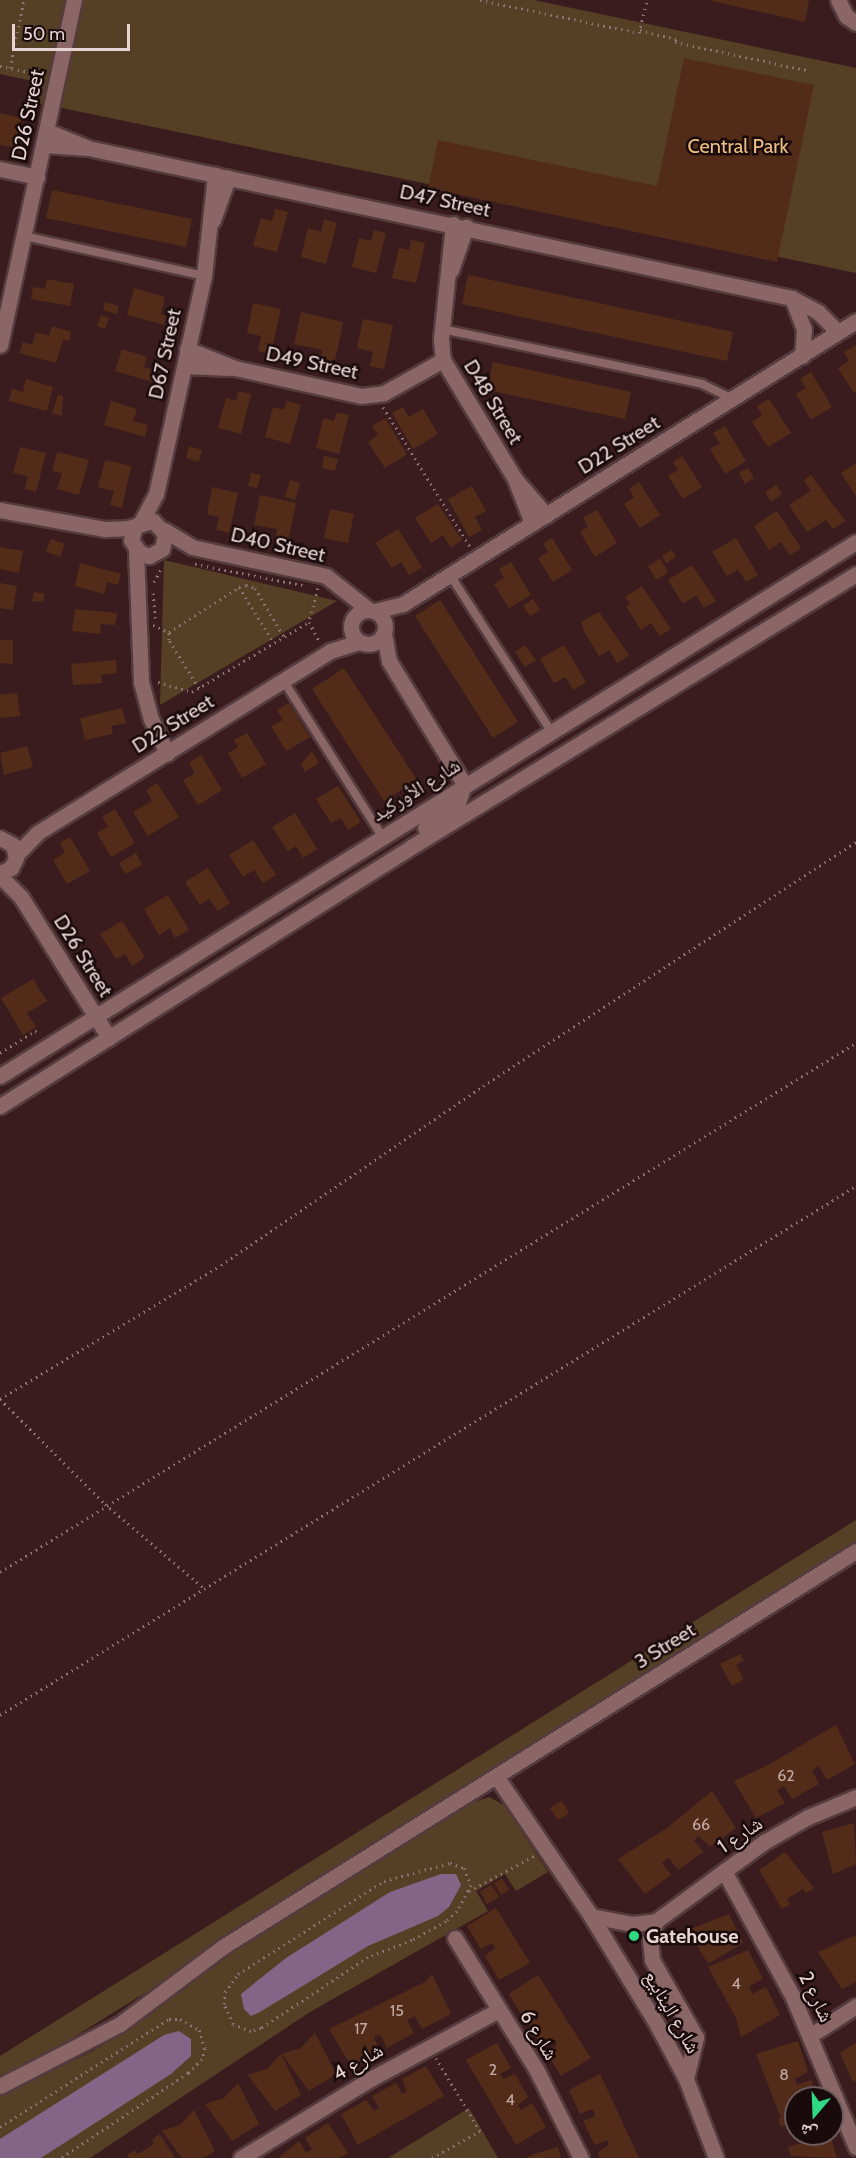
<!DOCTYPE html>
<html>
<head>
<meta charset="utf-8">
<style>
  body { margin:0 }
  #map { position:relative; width:856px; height:2158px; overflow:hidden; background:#3b1c1e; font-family:Cabin,"Noto Naskh Arabic",sans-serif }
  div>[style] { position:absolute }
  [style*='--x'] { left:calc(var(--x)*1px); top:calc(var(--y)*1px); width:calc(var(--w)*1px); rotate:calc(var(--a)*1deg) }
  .green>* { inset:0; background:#554025 }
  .water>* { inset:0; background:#846588 }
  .building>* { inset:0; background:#532c19 }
  .path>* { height:3px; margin-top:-1.5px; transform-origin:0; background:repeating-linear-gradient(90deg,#8e7475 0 1.5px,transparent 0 6px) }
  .roads { filter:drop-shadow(2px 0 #543b3d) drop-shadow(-2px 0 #543b3d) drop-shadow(0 2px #543b3d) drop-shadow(0 -2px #543b3d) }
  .service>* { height:8px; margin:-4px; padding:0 4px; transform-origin:4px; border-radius:4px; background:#8b6666 }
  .minor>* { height:15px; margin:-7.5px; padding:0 7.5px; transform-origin:7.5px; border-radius:7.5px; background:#8b6666 }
  .minor>.ring { margin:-7.5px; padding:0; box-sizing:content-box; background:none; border:15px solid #8b6666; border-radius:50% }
  .tertiary>* { height:15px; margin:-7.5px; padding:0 7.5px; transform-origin:7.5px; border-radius:7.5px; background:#8b6666 }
  .dots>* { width:16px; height:16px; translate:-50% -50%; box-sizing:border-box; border:3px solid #190b0c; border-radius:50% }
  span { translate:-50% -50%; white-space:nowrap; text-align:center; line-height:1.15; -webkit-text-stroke:5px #190b0c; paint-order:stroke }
  .number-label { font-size:16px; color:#c3a9a4 }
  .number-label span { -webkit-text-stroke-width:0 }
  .street-label { font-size:20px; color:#e8d3d3 }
  .park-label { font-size:20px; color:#edbe82 }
  .poi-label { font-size:20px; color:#e8d3d3; font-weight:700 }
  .left { translate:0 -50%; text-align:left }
  .north { position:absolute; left:784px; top:2086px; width:60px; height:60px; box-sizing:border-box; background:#190b0c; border:2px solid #6c5b5c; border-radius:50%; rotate:199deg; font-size:16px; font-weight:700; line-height:24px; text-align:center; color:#e8d3d3 }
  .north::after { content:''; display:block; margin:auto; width:21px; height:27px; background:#2fd883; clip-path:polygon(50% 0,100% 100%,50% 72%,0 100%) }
  .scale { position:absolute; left:12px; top:24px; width:118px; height:27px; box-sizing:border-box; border:3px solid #e8d3d3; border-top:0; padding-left:8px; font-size:18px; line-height:21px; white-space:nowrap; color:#e8d3d3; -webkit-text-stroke:4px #190b0c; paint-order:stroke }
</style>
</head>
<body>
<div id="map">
  <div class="green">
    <i style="clip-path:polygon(0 0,534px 0,856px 68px,856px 273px,33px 102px,37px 82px,0 74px)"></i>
    <i style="clip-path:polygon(164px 560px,337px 601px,160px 705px)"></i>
    <i style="clip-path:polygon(856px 1520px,856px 1551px,0 2083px,0 2056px)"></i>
    <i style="clip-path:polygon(489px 1797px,504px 1805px,548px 1872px,516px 1891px,505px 1874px,476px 1891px,488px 1911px,310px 2012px,90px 2158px,0 2158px,0 2096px,93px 2051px,146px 2018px,244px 1943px,468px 1804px)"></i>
    <i style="clip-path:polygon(469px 2108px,498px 2158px,388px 2158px)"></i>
  </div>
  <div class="water">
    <i style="clip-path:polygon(441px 1874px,456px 1874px,461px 1885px,449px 1907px,438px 1916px,368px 1946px,260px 2012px,251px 2016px,244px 2009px,241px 1994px,286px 1958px,390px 1892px)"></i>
    <i style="clip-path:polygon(179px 2031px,191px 2039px,191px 2056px,171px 2074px,41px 2158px,0 2158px,0 2139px,164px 2035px)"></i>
  </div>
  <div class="building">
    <i style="clip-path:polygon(708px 0,809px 0,805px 22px)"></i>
    <i style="clip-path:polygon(684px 58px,814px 85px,777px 262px,428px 188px,438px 140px,657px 186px)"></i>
    <i style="clip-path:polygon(0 113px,22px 118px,16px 148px,0 145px)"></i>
    <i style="clip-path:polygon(52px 190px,192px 219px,186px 247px,46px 218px)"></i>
    <i style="clip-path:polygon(275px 209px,288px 212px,277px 252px,253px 246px,261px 218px,272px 221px)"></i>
    <i style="clip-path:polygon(324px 219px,337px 223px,326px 264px,301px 257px,308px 228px,321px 232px)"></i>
    <i style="clip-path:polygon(374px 230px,386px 233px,376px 273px,352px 267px,359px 238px,371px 241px)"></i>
    <i style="clip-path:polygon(411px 240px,425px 243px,416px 283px,392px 278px,399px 248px,409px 250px)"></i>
    <i style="clip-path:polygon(468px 275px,733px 332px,727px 361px,462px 304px)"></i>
    <i style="clip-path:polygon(47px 279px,74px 284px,70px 306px,31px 299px,33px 287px,45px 289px)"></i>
    <i style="clip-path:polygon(134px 288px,165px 297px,161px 314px,166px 316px,164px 325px,127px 315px)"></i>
    <i style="clip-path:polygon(105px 302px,119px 306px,117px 314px,103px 310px)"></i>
    <i style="clip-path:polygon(253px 303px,281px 309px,271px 353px,258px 351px,261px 336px,247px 333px)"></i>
    <i style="clip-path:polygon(301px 312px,343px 322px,334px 366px,319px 363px,322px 350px,294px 344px)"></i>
    <i style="clip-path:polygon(101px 315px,109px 318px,105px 329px,97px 326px)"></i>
    <i style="clip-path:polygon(363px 319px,393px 325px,384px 369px,370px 366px,373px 352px,357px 348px)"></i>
    <i style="clip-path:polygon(52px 326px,71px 332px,69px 341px,63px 340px,56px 363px,19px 353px,23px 342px,32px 345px,36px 332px,49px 336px)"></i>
    <i style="clip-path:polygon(856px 345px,856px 392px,854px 393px,838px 368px,849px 361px,844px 352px)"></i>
    <i style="clip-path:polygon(122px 349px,147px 357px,144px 367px,160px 372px,156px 383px,115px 371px)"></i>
    <i style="clip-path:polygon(493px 362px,631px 392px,625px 419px,487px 390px)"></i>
    <i style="clip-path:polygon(811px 372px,832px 407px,811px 420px,796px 394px,806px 388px,800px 379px)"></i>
    <i style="clip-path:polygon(26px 379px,53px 387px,47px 411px,9px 401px,12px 389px,23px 392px)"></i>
    <i style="clip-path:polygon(238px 391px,251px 394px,241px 434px,218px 428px,226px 398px,236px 401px)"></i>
    <i style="clip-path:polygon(58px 395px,63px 396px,62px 416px,52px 413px)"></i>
    <i style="clip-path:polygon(769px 399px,791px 433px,768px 447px,752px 422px,762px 415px,757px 406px)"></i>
    <i style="clip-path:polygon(111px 401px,137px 409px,133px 421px,148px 425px,145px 437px,104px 425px)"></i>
    <i style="clip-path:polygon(287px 401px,301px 405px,290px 444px,265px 437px,273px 407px,284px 410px)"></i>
    <i style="clip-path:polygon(403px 407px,409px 417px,423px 409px,438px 434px,413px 449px,392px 413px)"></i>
    <i style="clip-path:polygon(337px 412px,349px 415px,339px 454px,316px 448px,323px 418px,334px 421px)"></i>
    <i style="clip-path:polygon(385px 418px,407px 454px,385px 468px,368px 442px,378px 435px,372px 426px)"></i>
    <i style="clip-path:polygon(725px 426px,746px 461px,725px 474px,710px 449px,720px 443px,713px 433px)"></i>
    <i style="clip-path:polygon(189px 446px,202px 450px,199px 462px,186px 458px)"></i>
    <i style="clip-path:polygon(20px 447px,46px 453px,36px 492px,25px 489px,28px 476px,13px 473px)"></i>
    <i style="clip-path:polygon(57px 452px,89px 460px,79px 495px,57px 489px,62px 473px,52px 471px)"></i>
    <i style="clip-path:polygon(324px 456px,338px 459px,335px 471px,322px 468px)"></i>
    <i style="clip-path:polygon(682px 456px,702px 487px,683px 499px,668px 476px,678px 470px,673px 462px)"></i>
    <i style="clip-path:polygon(105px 460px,131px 466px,122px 508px,110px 505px,114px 491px,98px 487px)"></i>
    <i style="clip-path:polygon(856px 463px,856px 496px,841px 473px)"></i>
    <i style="clip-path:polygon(748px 468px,754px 478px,745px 484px,739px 473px)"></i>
    <i style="clip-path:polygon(251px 473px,261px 475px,257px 488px,248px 486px)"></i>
    <i style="clip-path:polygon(811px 475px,845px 521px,833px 529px,826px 520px,807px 532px,789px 505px,811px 491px,804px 480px)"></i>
    <i style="clip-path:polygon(290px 480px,300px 483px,295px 500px,285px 497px)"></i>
    <i style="clip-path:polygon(639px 482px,660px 515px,640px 528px,624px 504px,634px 497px,629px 489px)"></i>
    <i style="clip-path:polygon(776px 485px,782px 494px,771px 502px,765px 492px)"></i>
    <i style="clip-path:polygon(472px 486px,486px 511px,475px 517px,482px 530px,469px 537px,448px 499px)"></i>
    <i style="clip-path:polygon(212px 487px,238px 493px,229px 533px,216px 530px,219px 517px,207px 514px)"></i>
    <i style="clip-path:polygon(260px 495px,296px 503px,287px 545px,275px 542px,277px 529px,254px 525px)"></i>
    <i style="clip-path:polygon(438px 504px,462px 540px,451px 548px,443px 535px,431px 543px,415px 518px)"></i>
    <i style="clip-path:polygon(330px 509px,354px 514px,348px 543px,324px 538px)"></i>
    <i style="clip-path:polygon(597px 510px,617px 543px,595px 557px,580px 532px,588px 527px,583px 518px)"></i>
    <i style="clip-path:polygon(777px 511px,801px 548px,790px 555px,781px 542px,769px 550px,754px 526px)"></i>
    <i style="clip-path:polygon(398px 529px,422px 567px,409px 575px,401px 562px,392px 568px,375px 543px)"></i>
    <i style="clip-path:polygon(552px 538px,572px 570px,553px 582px,538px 558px,548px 552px,543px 544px)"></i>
    <i style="clip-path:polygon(736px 538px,758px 575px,746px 582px,738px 569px,727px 576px,712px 552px)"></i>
    <i style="clip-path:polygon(51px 539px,65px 544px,60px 557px,46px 551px)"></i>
    <i style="clip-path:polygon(0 547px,23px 551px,19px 573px,0 569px)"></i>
    <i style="clip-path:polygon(672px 550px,676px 557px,666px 563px,662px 556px)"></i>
    <i style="clip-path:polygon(660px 559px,668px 572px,656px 580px,648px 566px)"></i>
    <i style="clip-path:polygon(511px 562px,531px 595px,509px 608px,494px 584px,504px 578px,499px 569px)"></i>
    <i style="clip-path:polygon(80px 563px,121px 574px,118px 585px,107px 582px,104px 594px,75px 586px)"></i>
    <i style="clip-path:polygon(692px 565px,716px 601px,704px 608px,696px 595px,683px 604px,668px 580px)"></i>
    <i style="clip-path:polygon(0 583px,17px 586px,13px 610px,0 608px)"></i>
    <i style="clip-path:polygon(642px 586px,671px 629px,660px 636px,651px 623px,641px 630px,626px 606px,630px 604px,625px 597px)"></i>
    <i style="clip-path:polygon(34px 592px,45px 594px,43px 602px,32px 601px)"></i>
    <i style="clip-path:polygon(533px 599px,540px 610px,530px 616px,523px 606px)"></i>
    <i style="clip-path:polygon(440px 600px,518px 722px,493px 738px,415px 616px)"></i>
    <i style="clip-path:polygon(75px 609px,117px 613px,115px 625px,101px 624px,100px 634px,72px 631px)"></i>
    <i style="clip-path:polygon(599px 612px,629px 655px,617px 663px,609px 650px,599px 656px,584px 631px,581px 622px)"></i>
    <i style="clip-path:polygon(0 640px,13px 640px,13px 664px,0 663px)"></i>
    <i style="clip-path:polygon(525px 645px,536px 660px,525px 667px,515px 652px)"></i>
    <i style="clip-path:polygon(564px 645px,586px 682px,573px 690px,565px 677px,554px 683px,540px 659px)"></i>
    <i style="clip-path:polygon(116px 660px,117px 673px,101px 675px,102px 683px,73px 685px,71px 664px)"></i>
    <i style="clip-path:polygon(344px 668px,417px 780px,384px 801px,312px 689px)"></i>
    <i style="clip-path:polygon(17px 693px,20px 716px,0 718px,0 695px)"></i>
    <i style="clip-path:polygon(289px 703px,310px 737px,286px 751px,271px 726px,283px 720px,277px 710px)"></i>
    <i style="clip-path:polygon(122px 708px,126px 723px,111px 726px,113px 734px,85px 740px,80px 718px)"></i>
    <i style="clip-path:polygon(247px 733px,266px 764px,242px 778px,228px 753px,238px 747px,234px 740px)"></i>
    <i style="clip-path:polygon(27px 746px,33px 767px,4px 775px,0 753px)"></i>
    <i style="clip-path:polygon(312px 751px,319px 763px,305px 772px,301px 764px)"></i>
    <i style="clip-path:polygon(201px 755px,222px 790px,198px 805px,183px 780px,195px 773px,189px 763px)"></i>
    <i style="clip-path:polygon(157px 783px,179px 817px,148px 836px,133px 812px,152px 801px,146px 790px)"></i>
    <i style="clip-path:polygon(338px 786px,361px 822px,348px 830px,341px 818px,331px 823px,316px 799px)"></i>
    <i style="clip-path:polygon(115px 809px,135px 843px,111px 857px,97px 833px,108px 827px,102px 817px)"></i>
    <i style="clip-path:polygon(295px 813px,317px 849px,303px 858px,296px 846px,288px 851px,272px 827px)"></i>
    <i style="clip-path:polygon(70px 837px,90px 871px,67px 884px,53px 860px,65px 853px,60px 843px)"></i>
    <i style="clip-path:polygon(253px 840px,276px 875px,263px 883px,254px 870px,243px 877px,229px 855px)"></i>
    <i style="clip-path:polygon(136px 853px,142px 865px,125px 874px,119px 863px)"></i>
    <i style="clip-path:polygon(208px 868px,230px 903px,218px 911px,209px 899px,200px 905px,185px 882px)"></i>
    <i style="clip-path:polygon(168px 895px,189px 930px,175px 938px,170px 928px,159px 935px,144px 909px)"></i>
    <i style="clip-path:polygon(122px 921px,145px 957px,132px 966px,125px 954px,116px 959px,100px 934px)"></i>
    <i style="clip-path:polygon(33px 979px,47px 1001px,27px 1013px,36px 1027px,23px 1035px,1px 998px)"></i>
    <i style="clip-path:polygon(740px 1654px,744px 1660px,736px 1665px,744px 1679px,732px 1686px,720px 1664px)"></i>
    <i style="clip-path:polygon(836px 1725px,855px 1764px,827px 1780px,819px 1766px,812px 1771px,819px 1784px,792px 1799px,784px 1786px,777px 1790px,785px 1803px,756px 1818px,734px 1781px,768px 1765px)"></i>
    <i style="clip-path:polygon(712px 1791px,736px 1828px,710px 1847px,699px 1836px,694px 1840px,703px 1852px,678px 1870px,669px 1858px,665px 1860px,662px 1863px,671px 1875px,645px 1894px,618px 1859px,667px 1828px)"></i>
    <i style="clip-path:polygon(562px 1801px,569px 1813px,558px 1820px,550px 1808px)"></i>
    <i style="clip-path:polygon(854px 1823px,856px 1864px,833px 1874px,822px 1832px)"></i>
    <i style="clip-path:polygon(785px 1852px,814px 1888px,806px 1893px,803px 1889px,787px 1899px,790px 1904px,782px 1909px,759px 1870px)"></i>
    <i style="clip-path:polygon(502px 1878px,509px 1890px,501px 1895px,494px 1883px)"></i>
    <i style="clip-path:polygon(491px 1885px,499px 1897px,487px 1904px,480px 1892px)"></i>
    <i style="clip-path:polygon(496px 1908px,530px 1963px,499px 1980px,485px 1956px,495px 1948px,492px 1943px,481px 1949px,467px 1926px)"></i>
    <i style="clip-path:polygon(729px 1914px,743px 1943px,708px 1964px,688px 1930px)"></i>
    <i style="clip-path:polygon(635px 1929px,641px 1937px,632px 1943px,627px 1935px)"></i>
    <i style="clip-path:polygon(856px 1935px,856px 1982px,842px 1989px,818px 1952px)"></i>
    <i style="clip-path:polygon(748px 1950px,763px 1979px,749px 1986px,752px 1994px,766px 1987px,780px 2015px,741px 2037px,736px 2018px,708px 1967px)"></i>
    <i style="clip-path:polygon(432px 1974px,451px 2014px,422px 2029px,415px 2016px,407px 2020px,414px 2033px,387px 2048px,380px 2034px,374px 2037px,379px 2052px,351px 2066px,329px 2029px,425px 1982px)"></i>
    <i style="clip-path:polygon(538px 1975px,591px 2058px,561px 2076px,546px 2052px,557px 2045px,554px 2040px,542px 2046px,528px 2023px,539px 2016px,535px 2010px,523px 2017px,509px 1994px)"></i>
    <i style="clip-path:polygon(315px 2033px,336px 2074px,309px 2091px,282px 2054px,301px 2048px)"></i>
    <i style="clip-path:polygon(798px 2041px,808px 2072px,795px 2079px,797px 2085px,811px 2080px,818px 2098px,796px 2098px,796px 2122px,781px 2127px,778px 2119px,781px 2118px,756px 2054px)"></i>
    <i style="clip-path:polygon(497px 2043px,511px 2068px,500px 2074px,503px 2079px,515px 2074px,528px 2097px,518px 2105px,521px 2110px,532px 2103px,546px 2127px,516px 2145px,466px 2060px)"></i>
    <i style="clip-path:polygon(856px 2043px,856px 2080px,853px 2082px,840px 2053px)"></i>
    <i style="clip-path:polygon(281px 2054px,301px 2095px,275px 2111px,248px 2075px,267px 2069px)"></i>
    <i style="clip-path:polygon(426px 2066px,444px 2096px,358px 2145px,341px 2114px,366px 2100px,374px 2111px,379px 2108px,372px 2096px,396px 2083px,402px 2094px,407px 2092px,402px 2079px)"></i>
    <i style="clip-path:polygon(600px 2074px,621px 2119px,639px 2158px,600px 2158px,598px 2152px,609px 2145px,607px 2140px,595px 2145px,583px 2121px,595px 2116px,594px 2112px,592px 2109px,580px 2114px,569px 2090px)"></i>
    <i style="clip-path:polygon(238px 2083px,259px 2124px,232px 2141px,205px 2104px,224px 2098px)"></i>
    <i style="clip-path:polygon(194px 2110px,215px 2151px,203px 2158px,182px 2158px,162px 2131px,180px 2125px)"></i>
    <i style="clip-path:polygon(328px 2123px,348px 2153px,339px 2158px,278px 2158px,299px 2141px,306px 2153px,312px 2149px,305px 2138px)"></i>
    <i style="clip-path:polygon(160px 2134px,175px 2158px,129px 2158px,127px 2155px,135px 2150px,138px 2154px,154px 2144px,152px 2140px)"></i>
    <i style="clip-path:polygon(830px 2135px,837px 2158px,791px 2156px,788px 2147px)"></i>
    <i style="clip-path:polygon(558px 2147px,561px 2158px,525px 2158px,537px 2153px)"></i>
  </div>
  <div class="path">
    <i style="--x:480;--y:0;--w:162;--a:11.7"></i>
    <i style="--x:639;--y:33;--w:34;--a:-76"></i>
    <i style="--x:640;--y:30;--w:37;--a:14"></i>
    <i style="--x:676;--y:39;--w:3;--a:108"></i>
    <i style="--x:675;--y:42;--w:138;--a:12.1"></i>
    <i style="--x:0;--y:66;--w:45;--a:11.6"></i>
    <i style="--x:10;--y:68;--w:69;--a:-78.4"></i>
    <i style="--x:383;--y:407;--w:165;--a:58.1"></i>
    <i style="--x:195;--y:564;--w:114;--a:11.1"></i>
    <i style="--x:154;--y:582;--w:17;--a:-62"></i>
    <i style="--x:239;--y:587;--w:66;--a:58"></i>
    <i style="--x:318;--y:588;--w:35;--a:105"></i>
    <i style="--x:309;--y:622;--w:21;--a:62"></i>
    <i style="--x:153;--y:593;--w:25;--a:85"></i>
    <i style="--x:153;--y:625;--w:17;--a:25"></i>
    <i style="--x:158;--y:682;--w:35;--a:16"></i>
    <i style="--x:192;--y:692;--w:136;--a:-30.9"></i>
    <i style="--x:199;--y:688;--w:57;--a:-122"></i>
    <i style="--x:169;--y:640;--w:8;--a:-90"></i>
    <i style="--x:169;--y:632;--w:83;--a:-32.7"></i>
    <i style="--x:239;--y:587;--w:7;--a:-16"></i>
    <i style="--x:246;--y:585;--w:9;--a:18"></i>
    <i style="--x:255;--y:588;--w:57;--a:59.4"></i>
    <i style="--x:0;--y:1053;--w:41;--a:-32.2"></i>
    <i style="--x:35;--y:1031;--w:5;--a:22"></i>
    <i style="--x:0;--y:1399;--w:258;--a:-31.2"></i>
    <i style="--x:221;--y:1265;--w:317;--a:-34.3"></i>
    <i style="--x:483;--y:1086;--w:446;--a:-33.2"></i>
    <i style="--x:0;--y:1399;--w:148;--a:45"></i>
    <i style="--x:105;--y:1504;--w:131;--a:40.4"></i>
    <i style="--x:0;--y:1572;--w:1006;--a:-31.72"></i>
    <i style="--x:0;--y:1715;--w:1006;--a:-31.72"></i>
    <i style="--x:450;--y:1863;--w:15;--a:20"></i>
    <i style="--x:464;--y:1868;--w:18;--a:68"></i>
    <i style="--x:471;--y:1885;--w:30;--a:118"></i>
    <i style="--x:457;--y:1911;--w:15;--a:138"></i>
    <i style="--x:446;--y:1921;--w:39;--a:151"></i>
    <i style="--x:412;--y:1940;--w:47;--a:158.9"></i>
    <i style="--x:368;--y:1957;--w:128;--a:146.4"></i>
    <i style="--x:261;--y:2028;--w:10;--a:163"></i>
    <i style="--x:251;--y:2031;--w:19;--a:-159"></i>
    <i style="--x:233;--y:2024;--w:22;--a:-114"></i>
    <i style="--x:224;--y:2004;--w:12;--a:-85"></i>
    <i style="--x:225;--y:1992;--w:22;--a:-54"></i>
    <i style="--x:238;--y:1974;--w:173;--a:-32.5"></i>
    <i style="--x:384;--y:1881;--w:68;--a:-15.3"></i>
    <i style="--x:469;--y:1891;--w:74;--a:-28.3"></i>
    <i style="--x:0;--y:2127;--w:201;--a:-32.6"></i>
    <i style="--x:169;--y:2019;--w:11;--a:0"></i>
    <i style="--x:180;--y:2019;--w:22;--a:30"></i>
    <i style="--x:199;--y:2030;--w:19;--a:72"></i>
    <i style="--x:205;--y:2048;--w:11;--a:105"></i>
    <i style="--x:202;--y:2059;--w:20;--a:135"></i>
    <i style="--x:188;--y:2073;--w:153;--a:146.2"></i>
    <i style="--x:432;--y:2158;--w:55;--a:-29.4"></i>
    <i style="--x:480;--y:2131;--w:85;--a:-121.1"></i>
  </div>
  <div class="roads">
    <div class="service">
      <i style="--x:24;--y:236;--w:184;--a:12.5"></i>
      <i style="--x:442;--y:329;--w:266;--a:11.9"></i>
      <i style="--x:702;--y:384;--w:34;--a:26"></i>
      <i style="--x:450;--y:575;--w:186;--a:57.1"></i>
      <i style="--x:283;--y:680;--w:185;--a:57.6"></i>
    </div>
    <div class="minor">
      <i style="--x:838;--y:0;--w:18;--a:63"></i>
      <i style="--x:846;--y:16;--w:12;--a:35"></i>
      <i style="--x:47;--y:131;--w:42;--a:22.3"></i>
      <i style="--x:44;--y:145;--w:44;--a:3.9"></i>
      <i style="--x:88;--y:148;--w:720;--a:12.03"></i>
      <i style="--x:792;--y:298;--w:30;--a:28"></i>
      <i style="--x:818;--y:312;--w:28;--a:45"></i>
      <i style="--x:0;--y:169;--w:38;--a:12"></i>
      <i style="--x:213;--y:220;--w:45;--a:-70.3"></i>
      <i style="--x:453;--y:224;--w:116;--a:96"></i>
      <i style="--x:441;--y:339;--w:21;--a:85"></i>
      <i style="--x:443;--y:360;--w:139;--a:58.8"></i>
      <i style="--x:515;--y:479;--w:48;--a:49.3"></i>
      <i style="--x:451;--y:270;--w:46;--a:-70.8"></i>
      <i style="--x:792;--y:298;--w:33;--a:69"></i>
      <i style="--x:804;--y:329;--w:27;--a:94"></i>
      <i style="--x:0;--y:345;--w:353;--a:-77.9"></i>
      <i style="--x:187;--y:349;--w:52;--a:21.6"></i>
      <i style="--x:235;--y:368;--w:129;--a:12.5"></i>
      <i style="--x:361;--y:396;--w:23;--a:-7"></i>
      <i style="--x:384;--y:393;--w:68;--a:-29.2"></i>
      <i style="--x:184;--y:366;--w:45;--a:2.5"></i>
      <i style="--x:516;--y:482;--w:44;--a:68.7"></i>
      <i style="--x:0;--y:510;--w:107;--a:10.3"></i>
      <i style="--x:105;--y:529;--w:23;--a:-2"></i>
      <i style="--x:128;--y:528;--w:26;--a:-16"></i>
      <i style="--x:153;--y:521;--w:18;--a:47"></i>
      <i style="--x:165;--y:534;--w:15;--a:101"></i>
      <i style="--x:162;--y:549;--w:15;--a:152"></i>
      <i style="--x:149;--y:556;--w:11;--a:-158"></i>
      <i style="--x:139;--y:552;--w:14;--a:-124"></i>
      <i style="--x:131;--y:540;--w:14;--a:-73"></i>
      <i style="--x:141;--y:522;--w:32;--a:-62"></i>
      <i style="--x:156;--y:494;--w:223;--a:-77.6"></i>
      <i style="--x:204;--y:276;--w:102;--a:-83.8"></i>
      <i style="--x:164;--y:530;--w:33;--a:31"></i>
      <i style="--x:192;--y:547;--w:137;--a:12.2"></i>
      <i style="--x:326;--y:576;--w:53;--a:38.2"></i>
      <i style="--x:136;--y:550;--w:132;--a:87.8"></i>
      <i style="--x:141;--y:682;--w:38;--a:75"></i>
      <i style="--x:151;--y:719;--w:38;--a:65"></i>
      <i class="ring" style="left:351px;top:610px;width:19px;height:19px"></i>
      <i style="--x:375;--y:611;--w:29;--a:-14"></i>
      <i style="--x:403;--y:604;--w:534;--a:-31.99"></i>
      <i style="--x:384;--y:633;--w:28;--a:80"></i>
      <i style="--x:389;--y:661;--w:144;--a:58.6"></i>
      <i style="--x:0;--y:838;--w:15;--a:28"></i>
      <i style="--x:13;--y:845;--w:13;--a:77"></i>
      <i style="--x:16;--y:858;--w:11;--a:117"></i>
      <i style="--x:11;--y:868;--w:12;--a:156"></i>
      <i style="--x:16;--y:855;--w:30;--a:-46"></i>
      <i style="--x:37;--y:833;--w:345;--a:-31.8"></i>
      <i style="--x:330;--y:651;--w:31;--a:-17"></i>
      <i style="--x:0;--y:876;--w:30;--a:45"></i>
      <i style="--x:21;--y:897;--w:166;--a:58"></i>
      <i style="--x:724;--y:1871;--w:141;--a:61.3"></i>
      <i style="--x:792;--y:1995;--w:165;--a:67.2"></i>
      <i style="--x:591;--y:1916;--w:43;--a:10.8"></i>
      <i style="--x:633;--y:1924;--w:23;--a:-7"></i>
      <i style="--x:656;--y:1921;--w:134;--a:-36.2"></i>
      <i style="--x:764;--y:1842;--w:51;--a:-29.6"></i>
      <i style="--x:808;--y:1817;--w:52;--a:-22.6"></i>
      <i style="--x:656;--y:1921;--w:20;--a:108"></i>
      <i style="--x:650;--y:1940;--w:20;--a:84"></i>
      <i style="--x:652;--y:1960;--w:89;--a:60.3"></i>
      <i style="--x:696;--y:2037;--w:43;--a:103.4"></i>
      <i style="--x:455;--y:1938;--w:154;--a:58.3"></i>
      <i style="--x:536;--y:2069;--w:100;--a:63.2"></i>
      <i style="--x:811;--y:2035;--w:54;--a:-32.8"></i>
      <i style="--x:241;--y:2158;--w:153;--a:-31.4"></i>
      <i style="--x:372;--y:2078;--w:144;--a:-28.2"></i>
    </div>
    <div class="tertiary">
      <i style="--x:425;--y:828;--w:39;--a:-35"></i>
      <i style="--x:457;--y:806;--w:23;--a:-72"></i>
      <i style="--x:0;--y:1076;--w:1009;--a:-31.96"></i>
      <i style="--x:0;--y:1106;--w:486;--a:-32.2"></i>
      <i style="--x:411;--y:847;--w:522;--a:-31.53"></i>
      <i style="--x:496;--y:1776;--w:169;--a:55.8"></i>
      <i style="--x:591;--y:1916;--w:125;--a:58.7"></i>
      <i style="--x:656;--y:2023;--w:64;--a:61.8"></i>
      <i style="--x:686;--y:2079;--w:85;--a:69.2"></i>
      <i style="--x:0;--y:2086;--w:135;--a:-27.3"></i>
      <i style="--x:120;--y:2024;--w:130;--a:-36.9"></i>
      <i style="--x:224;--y:1946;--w:745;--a:-32.01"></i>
    </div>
  </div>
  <div class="dots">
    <i style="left:634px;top:1936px;background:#2fd883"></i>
  </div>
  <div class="number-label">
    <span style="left:786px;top:1776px">62</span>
    <span style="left:701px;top:1825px">66</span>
    <span style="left:736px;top:1984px">4</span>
    <span style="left:397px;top:2011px">15</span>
    <span style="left:361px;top:2029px">17</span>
    <span style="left:493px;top:2070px">2</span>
    <span style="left:784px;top:2075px">8</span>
    <span style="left:510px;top:2100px">4</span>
  </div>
  <div class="street-label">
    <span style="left:28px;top:115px;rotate:-78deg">D26 Street</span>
    <span style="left:445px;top:201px;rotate:12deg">D47 Street</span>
    <span style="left:165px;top:354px;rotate:-78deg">D67 Street</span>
    <span style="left:312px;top:363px;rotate:12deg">D49 Street</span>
    <span style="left:493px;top:402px;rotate:59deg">D48 Street</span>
    <span style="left:619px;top:445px;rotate:-32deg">D22 Street</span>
    <span style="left:278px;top:545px;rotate:13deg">D40 Street</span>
    <span style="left:173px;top:724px;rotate:-32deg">D22 Street</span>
    <span style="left:416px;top:790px;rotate:-32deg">شارع الأوركيد</span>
    <span style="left:83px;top:956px;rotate:58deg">D26 Street</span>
    <span style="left:665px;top:1646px;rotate:-32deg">3 Street</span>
    <span style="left:740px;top:1835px;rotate:-34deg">شارع 1</span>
    <span style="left:816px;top:1997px;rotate:64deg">شارع 2</span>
    <span style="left:672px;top:2012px;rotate:60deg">شارع الينابيع</span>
    <span style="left:539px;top:2035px;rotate:59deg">شارع 6</span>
    <span style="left:358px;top:2062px;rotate:-30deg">شارع 4</span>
  </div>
  <div class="park-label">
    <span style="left:738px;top:146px">Central Park</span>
  </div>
  <div class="poi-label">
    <span class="left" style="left:646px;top:1936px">Gatehouse</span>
  </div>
  <div class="north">ش</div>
  <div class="scale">50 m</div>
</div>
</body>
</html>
